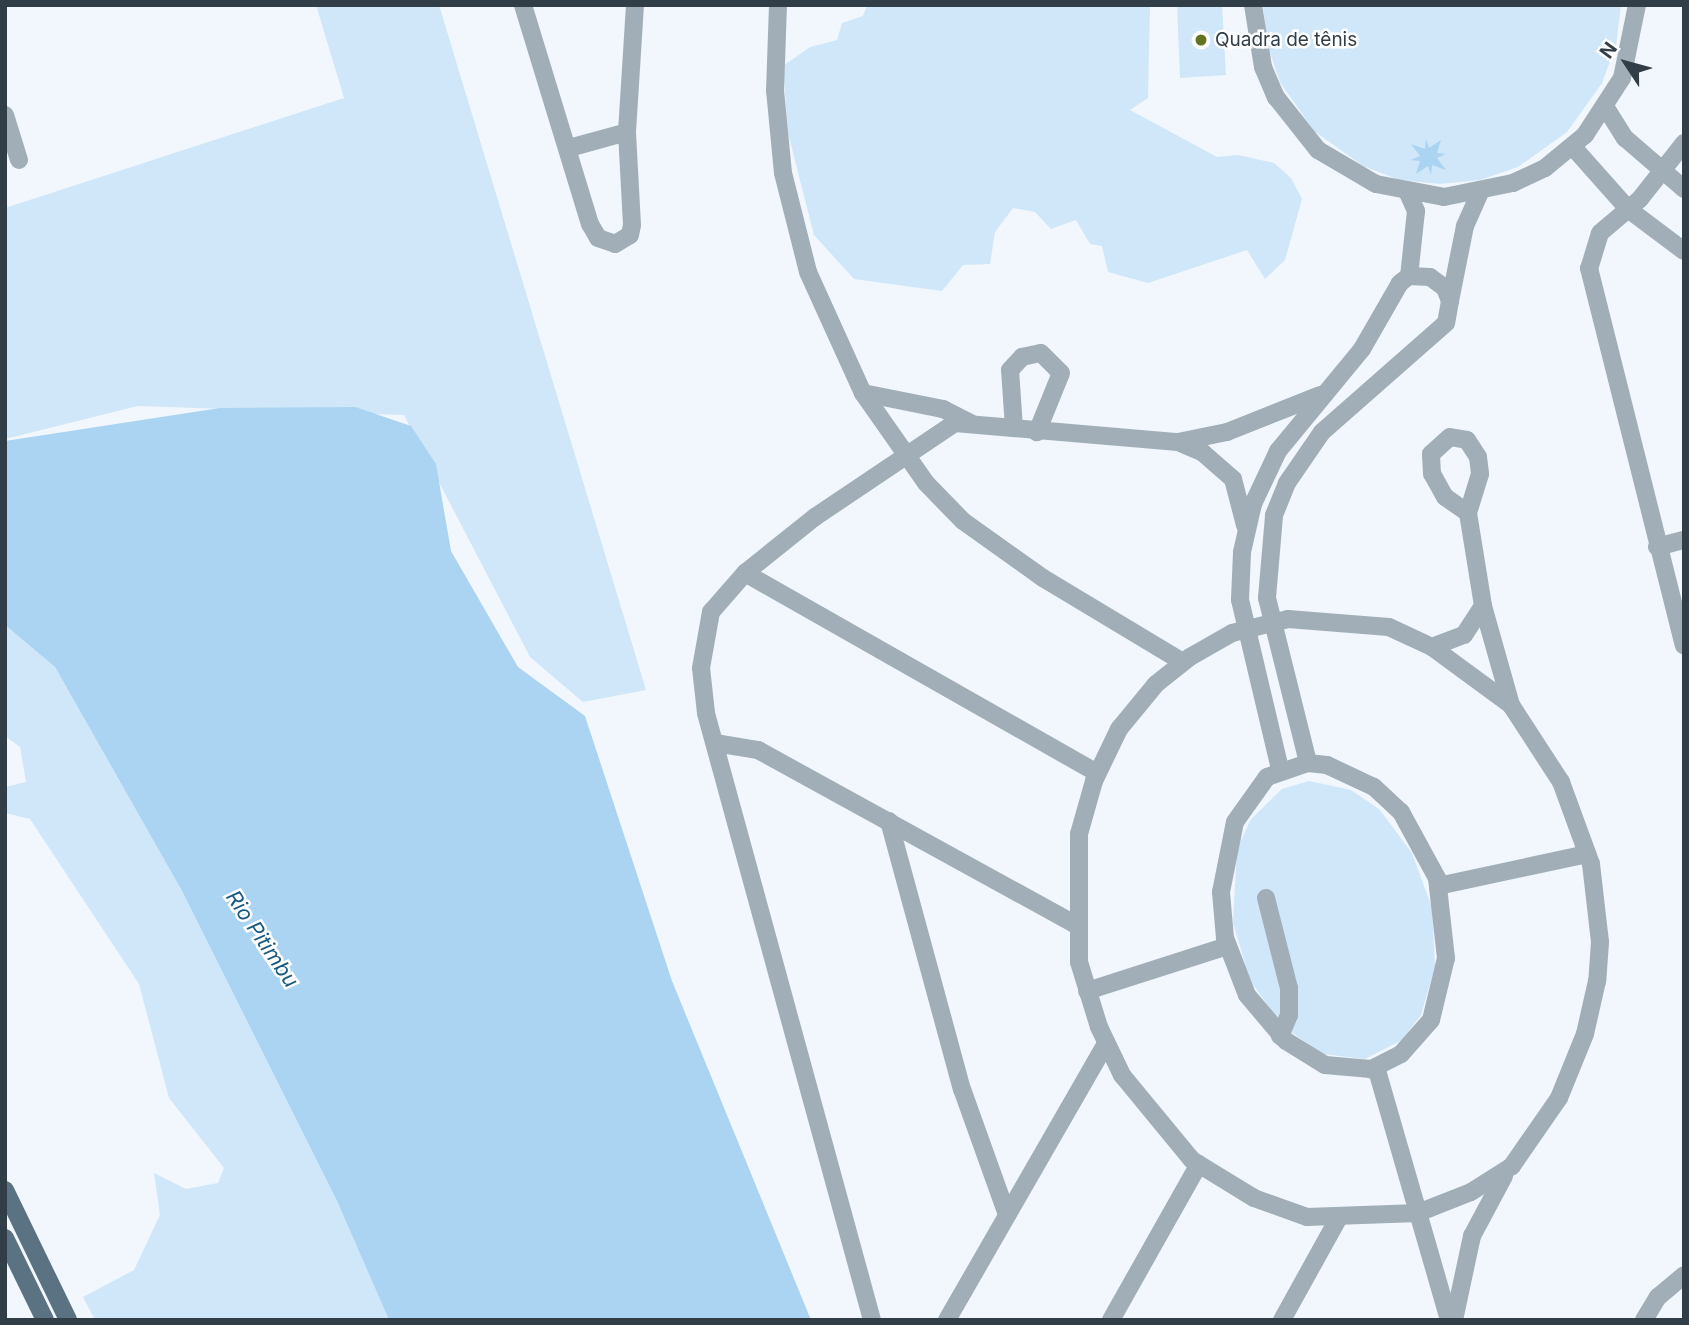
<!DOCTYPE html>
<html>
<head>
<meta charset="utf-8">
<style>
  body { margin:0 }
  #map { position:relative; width:1689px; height:1325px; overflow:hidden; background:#f1f7fc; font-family:Inter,sans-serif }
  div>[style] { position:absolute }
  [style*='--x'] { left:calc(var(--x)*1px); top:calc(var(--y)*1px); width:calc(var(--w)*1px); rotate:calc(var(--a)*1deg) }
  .green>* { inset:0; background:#cfe7f8 }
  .water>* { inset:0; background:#abd4f2 }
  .street>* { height:18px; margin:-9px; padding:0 9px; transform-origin:9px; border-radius:9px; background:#a1aeb7 }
  .primary>* { height:18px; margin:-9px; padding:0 9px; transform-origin:9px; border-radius:9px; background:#5a7282 }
  .dots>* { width:19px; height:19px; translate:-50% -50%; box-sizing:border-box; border:4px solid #fff; border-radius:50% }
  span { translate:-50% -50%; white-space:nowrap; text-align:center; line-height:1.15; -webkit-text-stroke:5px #fff; paint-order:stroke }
  .poi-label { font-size:19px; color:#323e47 }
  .left { translate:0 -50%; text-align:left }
  .water-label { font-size:21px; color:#175a81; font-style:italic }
  .frame { position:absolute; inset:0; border:7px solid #323e47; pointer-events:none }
  .north { position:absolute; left:1591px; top:28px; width:70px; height:70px; -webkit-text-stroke:5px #fff; paint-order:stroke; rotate:306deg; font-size:19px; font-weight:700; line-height:28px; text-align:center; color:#323e47 }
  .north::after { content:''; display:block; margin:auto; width:24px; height:32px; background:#323e47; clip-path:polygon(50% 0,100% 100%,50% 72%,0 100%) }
</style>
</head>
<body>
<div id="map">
  <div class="green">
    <i style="clip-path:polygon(316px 5px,439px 5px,646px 690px,583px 702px,530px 657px,404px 415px,138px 406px,5px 439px,5px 208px,344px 98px)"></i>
    <i style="clip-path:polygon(867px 5px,1150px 5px,1148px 98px,1130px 110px,1217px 157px,1238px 155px,1274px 163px,1291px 178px,1302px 199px,1285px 260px,1265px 279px,1247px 250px,1148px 283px,1108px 272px,1102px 246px,1090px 244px,1076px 220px,1051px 229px,1035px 212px,1013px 208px,995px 232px,990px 264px,963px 265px,942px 291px,854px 279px,814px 235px,788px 133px,783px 66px,810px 47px,837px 40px,842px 23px,863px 16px)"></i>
    <i style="clip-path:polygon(1177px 5px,1222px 5px,1226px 75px,1180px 78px)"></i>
    <i style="clip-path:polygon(1263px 5px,1621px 5px,1616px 45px,1602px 83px,1567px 132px,1518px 167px,1480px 180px,1440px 184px,1400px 180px,1363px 166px,1314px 131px,1280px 82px,1267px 44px)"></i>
    <i style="clip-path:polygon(5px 625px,55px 667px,182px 891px,337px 1201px,389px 1320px,95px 1320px,83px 1297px,134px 1270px,160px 1215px,154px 1173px,186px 1189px,218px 1183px,224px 1168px,169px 1098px,139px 984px,30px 819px,5px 813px,5px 787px,26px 782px,20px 747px,5px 736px)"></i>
    <i style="clip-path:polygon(1309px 781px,1351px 790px,1379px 809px,1412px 853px,1432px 908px,1435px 966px,1421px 1015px,1402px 1040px,1365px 1059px,1323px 1054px,1282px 1026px,1250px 980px,1233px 923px,1237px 849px,1251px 819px,1282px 789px)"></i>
  </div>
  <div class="water">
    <i style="clip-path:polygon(1426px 139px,1429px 148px,1441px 140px,1437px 153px,1446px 154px,1437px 158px,1446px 170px,1432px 165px,1431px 175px,1428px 166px,1416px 174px,1420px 161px,1411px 160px,1420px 156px,1411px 144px,1425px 149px)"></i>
    <i style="clip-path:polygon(355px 407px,411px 426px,436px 464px,451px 551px,518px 667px,585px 716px,672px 981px,811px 1320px,389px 1320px,337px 1201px,182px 891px,55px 667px,5px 625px,5px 441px,220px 408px)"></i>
  </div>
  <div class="street">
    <i style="--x:523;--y:5;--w:229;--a:73"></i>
    <i style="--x:590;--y:224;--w:16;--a:60"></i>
    <i style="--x:598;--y:238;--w:18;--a:19"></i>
    <i style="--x:615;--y:244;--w:17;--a:-31"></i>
    <i style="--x:630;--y:235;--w:10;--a:-79"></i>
    <i style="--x:632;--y:225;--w:93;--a:-93.1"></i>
    <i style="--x:627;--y:132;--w:127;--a:-86.4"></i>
    <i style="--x:778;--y:5;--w:85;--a:92"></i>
    <i style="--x:775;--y:90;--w:83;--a:84.5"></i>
    <i style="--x:783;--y:173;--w:102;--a:75.8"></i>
    <i style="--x:808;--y:272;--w:133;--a:65.6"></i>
    <i style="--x:863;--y:393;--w:110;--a:55"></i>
    <i style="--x:926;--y:483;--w:53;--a:45.8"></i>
    <i style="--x:963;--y:521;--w:98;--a:35.5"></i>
    <i style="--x:1043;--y:578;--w:163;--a:31"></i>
    <i style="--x:1253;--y:5;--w:63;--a:80.8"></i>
    <i style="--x:1263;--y:67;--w:33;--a:67"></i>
    <i style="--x:1276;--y:97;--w:68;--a:51.6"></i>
    <i style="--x:1318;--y:150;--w:67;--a:30.4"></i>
    <i style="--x:1376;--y:184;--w:69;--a:10.8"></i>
    <i style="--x:1444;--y:197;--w:70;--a:-11.5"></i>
    <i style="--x:1513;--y:183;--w:35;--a:-25"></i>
    <i style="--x:1545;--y:168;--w:52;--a:-39.5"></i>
    <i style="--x:1585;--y:135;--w:68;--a:-57"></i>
    <i style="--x:1622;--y:78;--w:75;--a:-78.4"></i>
    <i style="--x:1606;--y:108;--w:36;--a:58"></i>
    <i style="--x:1625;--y:138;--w:78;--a:40.8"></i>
    <i style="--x:5;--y:115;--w:47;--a:72.7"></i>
    <i style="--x:1684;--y:143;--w:71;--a:128.2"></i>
    <i style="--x:1640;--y:199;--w:52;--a:139.6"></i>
    <i style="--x:1600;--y:233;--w:37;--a:107"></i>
    <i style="--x:1589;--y:268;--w:389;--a:75.9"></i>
    <i style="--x:1573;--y:147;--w:83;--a:48.4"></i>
    <i style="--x:1628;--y:209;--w:70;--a:36.9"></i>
    <i style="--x:569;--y:148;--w:60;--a:-15.4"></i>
    <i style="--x:1408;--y:193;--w:20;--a:66"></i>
    <i style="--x:1416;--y:211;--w:65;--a:96.1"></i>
    <i style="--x:1450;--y:301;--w:76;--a:-78.7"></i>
    <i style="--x:1465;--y:226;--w:36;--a:-66"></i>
    <i style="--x:863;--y:393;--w:82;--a:11.3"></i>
    <i style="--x:943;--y:409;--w:31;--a:27"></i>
    <i style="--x:1014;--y:428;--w:58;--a:-93.9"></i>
    <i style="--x:1010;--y:370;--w:18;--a:-47"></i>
    <i style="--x:1022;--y:357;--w:19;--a:-12"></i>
    <i style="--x:1041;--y:353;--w:28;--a:45"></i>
    <i style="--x:1061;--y:373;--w:64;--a:112.1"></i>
    <i style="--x:1178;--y:442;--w:26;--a:23"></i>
    <i style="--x:1202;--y:452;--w:41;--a:41.1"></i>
    <i style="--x:1233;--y:479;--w:48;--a:75.4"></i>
    <i style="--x:1468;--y:513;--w:28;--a:-145"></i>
    <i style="--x:1445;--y:497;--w:26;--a:-119"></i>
    <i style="--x:1432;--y:474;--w:20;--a:-93"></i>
    <i style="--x:1431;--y:454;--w:25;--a:-42"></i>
    <i style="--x:1450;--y:437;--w:17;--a:10"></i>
    <i style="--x:1467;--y:440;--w:20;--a:57"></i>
    <i style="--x:1478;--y:457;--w:17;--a:83"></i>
    <i style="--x:1480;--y:474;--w:41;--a:107.1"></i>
    <i style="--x:1468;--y:513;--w:94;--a:80.8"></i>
    <i style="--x:1483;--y:606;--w:103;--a:74.2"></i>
    <i style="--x:1657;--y:547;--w:28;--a:-15"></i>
    <i style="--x:745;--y:573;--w:405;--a:29.6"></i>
    <i style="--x:1288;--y:619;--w:101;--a:4.5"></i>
    <i style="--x:1389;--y:627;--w:47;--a:24.9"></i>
    <i style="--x:1432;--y:647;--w:98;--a:36.3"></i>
    <i style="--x:1511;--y:705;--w:92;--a:57"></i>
    <i style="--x:1561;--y:782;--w:87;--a:69.9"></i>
    <i style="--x:1591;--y:864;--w:79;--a:83.4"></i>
    <i style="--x:1600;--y:942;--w:39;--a:94"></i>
    <i style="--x:1597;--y:981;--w:54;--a:102.8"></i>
    <i style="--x:1585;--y:1034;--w:69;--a:112.1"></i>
    <i style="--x:1559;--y:1098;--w:83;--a:124.7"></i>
    <i style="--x:1512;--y:1166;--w:49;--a:147.6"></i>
    <i style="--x:1471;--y:1192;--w:57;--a:158.4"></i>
    <i style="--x:1418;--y:1213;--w:111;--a:177.9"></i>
    <i style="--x:1307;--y:1217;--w:56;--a:-160.3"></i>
    <i style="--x:1254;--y:1198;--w:73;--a:-148.5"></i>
    <i style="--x:1192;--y:1160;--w:110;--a:-129.5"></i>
    <i style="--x:1122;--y:1075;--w:53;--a:-115.6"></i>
    <i style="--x:1099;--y:1027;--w:68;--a:-107.1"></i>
    <i style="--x:1079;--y:962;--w:128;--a:-90"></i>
    <i style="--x:1079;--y:834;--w:55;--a:-74.2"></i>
    <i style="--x:1094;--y:781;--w:58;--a:-64.3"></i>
    <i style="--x:1119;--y:729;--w:58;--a:-50.6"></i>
    <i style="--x:1156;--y:684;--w:43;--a:-38.5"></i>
    <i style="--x:1190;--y:657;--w:48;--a:-29.7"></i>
    <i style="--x:1232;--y:633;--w:58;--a:-14"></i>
    <i style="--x:1432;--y:647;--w:34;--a:-21"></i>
    <i style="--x:1464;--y:635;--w:35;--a:-57"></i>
    <i style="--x:715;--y:743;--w:44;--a:9.2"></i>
    <i style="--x:758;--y:750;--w:363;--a:28.8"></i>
    <i style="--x:1308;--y:763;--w:19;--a:6"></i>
    <i style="--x:1327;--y:765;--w:52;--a:25.1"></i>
    <i style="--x:1374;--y:787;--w:37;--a:43"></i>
    <i style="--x:1401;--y:812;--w:75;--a:61.4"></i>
    <i style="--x:1437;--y:878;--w:81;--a:83.6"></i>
    <i style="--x:1446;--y:958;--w:64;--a:103.6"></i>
    <i style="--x:1431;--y:1020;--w:45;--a:131.4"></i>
    <i style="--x:1401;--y:1054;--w:34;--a:153"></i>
    <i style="--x:1371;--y:1069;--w:46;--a:-175"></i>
    <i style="--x:1325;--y:1065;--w:46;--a:-148.4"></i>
    <i style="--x:1286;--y:1041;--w:60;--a:-130.3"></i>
    <i style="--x:1247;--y:995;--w:61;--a:-111.1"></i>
    <i style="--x:1225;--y:938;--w:46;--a:-95"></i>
    <i style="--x:1221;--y:892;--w:71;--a:-78.7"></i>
    <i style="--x:1235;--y:822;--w:55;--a:-54.6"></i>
    <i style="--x:1267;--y:777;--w:43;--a:-18.9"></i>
    <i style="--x:1280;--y:769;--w:174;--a:-103.3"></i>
    <i style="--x:1240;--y:600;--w:48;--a:-87.6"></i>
    <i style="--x:1242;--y:552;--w:49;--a:-77.1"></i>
    <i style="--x:1253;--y:504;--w:59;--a:-64.7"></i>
    <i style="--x:1278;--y:451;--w:132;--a:-50.5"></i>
    <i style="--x:1362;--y:349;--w:76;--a:-60.1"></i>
    <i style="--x:1400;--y:283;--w:11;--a:-38"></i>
    <i style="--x:1409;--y:276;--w:21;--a:3"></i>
    <i style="--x:1430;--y:277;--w:19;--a:36"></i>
    <i style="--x:1445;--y:288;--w:14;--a:69"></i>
    <i style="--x:1450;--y:301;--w:22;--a:100"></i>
    <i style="--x:1446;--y:323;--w:165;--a:138.7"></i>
    <i style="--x:1322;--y:432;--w:62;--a:124.5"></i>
    <i style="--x:1287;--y:483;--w:35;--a:112"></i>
    <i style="--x:1274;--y:516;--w:82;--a:94.9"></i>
    <i style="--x:1267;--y:598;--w:170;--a:76"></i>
    <i style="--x:889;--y:821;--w:278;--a:74.8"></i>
    <i style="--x:962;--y:1089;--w:134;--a:70.3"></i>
    <i style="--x:1438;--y:886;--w:152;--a:-12.1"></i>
    <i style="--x:1266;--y:898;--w:93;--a:75.7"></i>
    <i style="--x:1289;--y:988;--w:27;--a:90"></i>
    <i style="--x:1289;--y:1015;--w:23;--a:113"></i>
    <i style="--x:1087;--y:991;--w:147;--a:-17.8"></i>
    <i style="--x:1376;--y:1067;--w:263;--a:73.9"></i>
    <i style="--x:872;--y:1320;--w:629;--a:-105.3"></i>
    <i style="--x:706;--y:713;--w:45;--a:-96.3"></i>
    <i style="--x:701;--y:668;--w:57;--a:-79.9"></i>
    <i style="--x:711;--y:612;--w:52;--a:-48.9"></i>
    <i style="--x:745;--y:573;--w:90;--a:-38.7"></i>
    <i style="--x:815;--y:517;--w:169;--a:-33.9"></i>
    <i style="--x:955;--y:423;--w:224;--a:4.9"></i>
    <i style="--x:1178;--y:442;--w:50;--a:-11.5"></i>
    <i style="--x:1227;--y:432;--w:100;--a:-21.7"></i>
    <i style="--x:947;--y:1320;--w:319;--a:-60.1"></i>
    <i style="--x:1111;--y:1320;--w:179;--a:-60.6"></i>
    <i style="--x:1282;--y:1320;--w:115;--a:-61"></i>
    <i style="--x:1454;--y:1320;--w:86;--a:-77.9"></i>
    <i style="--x:1472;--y:1236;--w:68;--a:-61.9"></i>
    <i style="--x:1644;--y:1320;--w:27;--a:-59"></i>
    <i style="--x:1658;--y:1297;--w:34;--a:-40"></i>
  </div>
  <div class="primary">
    <i style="--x:5;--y:1190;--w:144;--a:64.1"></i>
    <i style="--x:5;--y:1238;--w:91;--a:64"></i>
  </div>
  <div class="dots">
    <i style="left:1201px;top:40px;background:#63721e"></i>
  </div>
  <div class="poi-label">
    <span class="left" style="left:1215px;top:40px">Quadra de tênis</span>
  </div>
  <div class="water-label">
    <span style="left:262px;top:939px;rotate:56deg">Rio Pitimbu</span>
  </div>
  <div class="frame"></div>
  <div class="north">N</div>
</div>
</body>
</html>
